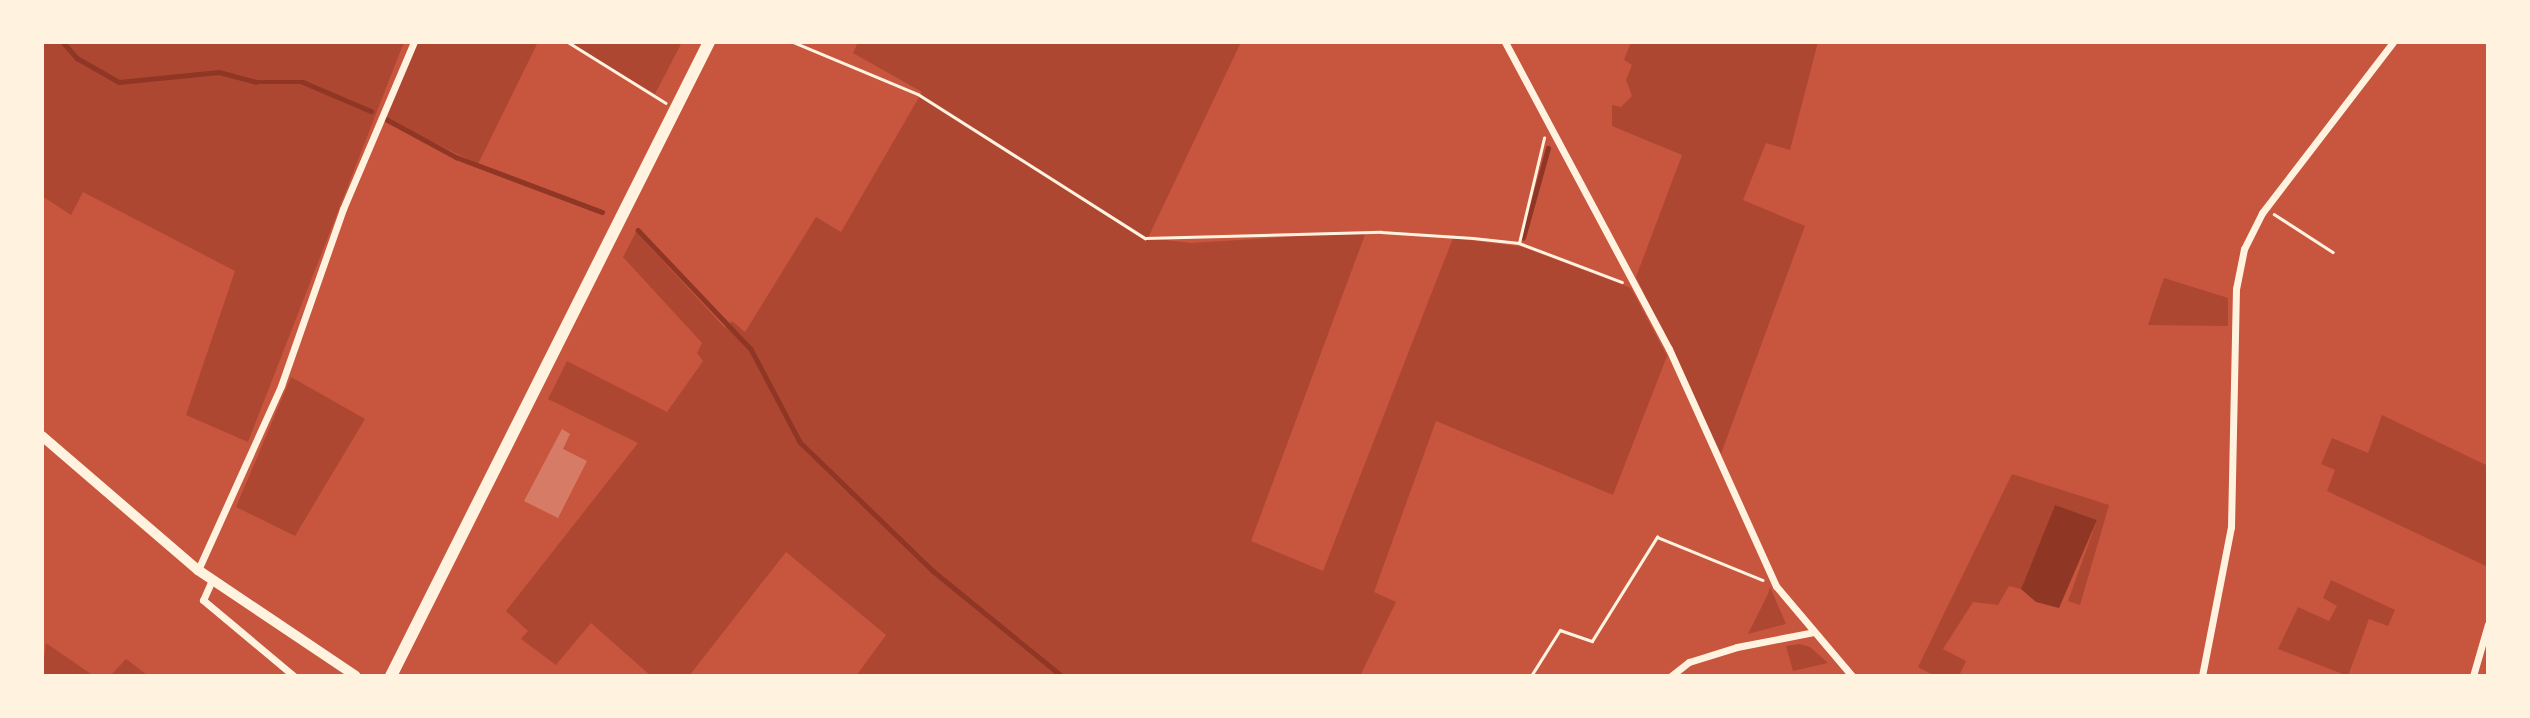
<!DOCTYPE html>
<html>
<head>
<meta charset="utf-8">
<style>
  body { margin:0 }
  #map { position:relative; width:2530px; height:718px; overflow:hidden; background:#c8553d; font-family:Lato,sans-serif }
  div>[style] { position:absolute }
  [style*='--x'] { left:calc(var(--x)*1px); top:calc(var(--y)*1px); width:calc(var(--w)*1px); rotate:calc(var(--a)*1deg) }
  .green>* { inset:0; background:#ae4732 }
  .water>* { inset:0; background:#8f3625 }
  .stream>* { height:4.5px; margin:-2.25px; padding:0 2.25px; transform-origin:2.25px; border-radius:2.25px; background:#8f3625 }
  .building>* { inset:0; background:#d67c66 }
  .path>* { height:2.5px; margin:-1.25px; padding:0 1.25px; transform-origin:1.25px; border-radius:1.25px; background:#fff3e0 }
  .minor>* { height:7px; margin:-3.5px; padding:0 3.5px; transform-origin:3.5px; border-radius:3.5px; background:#fff3e0 }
  .secondary>* { height:10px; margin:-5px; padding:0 5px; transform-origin:5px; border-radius:5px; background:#fff3e0 }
  .primary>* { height:12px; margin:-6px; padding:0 6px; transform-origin:6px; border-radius:6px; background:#fff3e0 }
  span { translate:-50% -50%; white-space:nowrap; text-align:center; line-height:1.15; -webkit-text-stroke:7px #fff3e0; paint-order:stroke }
  .frame { position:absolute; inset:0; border:44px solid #fff3e0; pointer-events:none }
</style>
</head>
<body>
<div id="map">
  <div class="green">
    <i style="clip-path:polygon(42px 42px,404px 42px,248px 442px,186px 415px,235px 271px,83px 192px,71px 215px,42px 196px)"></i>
    <i style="clip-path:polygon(418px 42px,538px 42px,478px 164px,385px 119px)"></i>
    <i style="clip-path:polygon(568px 42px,682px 42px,655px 94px)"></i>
    <i style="clip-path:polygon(858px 42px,1241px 42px,1148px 238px,1191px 243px,1366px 232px,1251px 541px,1323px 571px,1453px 238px,1523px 247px,1631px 288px,1667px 356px,1613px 495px,1436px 421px,1374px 592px,1396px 602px,1360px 676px,856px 676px,886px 635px,786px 552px,689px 676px,651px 676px,591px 623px,556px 665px,521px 639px,528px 631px,506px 611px,638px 443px,548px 399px,567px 361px,667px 412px,703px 361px,697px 353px,702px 343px,623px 257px,636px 232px,725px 328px,732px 321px,745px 332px,816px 217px,841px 232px,922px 92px,853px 53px)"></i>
    <i style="clip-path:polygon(1631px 42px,1818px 42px,1790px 150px,1766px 143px,1743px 200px,1805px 226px,1721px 454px,1636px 277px,1682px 155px,1612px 126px,1612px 105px,1621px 107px,1632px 96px,1626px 80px,1632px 65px,1624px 60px)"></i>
    <i style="clip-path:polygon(2164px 278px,2228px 298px,2228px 326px,2148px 325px)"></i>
    <i style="clip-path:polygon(291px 377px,365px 419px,295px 536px,236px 507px)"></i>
    <i style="clip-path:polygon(2382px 415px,2488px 466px,2488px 567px,2327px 491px,2335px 470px,2321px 464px,2332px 438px,2368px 453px)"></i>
    <i style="clip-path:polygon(2012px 474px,2109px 505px,2080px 605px,2068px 601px,2097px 520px,2055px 505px,2021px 589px,2009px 586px,1998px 605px,1973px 602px,1943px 649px,1966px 661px,1959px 676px,1935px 676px,1918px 667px)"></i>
    <i style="clip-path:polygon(2331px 580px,2395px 610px,2388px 626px,2369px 619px,2348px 676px,2278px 649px,2298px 607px,2329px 621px,2337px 606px,2323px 598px)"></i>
    <i style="clip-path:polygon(1770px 587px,1786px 624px,1748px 634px,1768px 594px)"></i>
    <i style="clip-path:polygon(46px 643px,94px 676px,42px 676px)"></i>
    <i style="clip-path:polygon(1800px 644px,1810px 647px,1828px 663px,1793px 671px,1786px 646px)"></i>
    <i style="clip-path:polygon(126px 659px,129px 661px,148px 676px,110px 676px)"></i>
  </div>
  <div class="water">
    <i style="clip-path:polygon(2055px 505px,2097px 520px,2059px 608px,2036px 602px,2021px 589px)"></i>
  </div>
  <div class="stream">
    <i style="--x:63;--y:42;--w:21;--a:49"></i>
    <i style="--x:77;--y:58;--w:48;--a:29.7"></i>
    <i style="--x:119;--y:82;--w:100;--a:-5.7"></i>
    <i style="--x:219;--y:72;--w:38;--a:15"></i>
    <i style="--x:256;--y:82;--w:47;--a:0"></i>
    <i style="--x:303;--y:82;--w:74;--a:23.1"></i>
    <i style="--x:386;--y:119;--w:80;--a:28.5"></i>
    <i style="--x:456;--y:157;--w:156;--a:20.6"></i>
    <i style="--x:638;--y:230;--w:164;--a:46.5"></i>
    <i style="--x:751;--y:349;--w:105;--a:62.2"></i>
    <i style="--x:800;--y:442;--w:184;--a:44.1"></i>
    <i style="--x:932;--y:570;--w:168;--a:39.2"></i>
    <i style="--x:1523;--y:238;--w:93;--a:-74.5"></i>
  </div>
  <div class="building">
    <i style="clip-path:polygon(562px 429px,570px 434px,563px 449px,587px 461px,558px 518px,524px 501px)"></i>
  </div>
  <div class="path">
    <i style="--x:568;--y:42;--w:115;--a:31.9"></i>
    <i style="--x:793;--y:42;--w:135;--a:22.6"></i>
    <i style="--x:918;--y:94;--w:269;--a:32.4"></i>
    <i style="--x:1145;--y:238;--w:236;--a:-1.5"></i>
    <i style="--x:1381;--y:232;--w:92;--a:3.7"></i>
    <i style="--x:1473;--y:238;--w:46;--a:6.2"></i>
    <i style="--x:1519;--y:243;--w:110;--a:20.7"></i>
    <i style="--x:2274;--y:214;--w:70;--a:32.8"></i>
    <i style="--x:1519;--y:243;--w:108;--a:-76.6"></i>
    <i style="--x:1531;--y:676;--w:54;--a:-57.8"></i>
    <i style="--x:1560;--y:630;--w:34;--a:19"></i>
    <i style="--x:1592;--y:641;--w:123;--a:-58"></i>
    <i style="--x:1657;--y:537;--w:114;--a:22.1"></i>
  </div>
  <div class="minor">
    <i style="--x:1505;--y:42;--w:348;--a:61.9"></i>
    <i style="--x:1669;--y:349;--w:260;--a:65.7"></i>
    <i style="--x:1776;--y:586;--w:118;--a:49.8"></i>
    <i style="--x:198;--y:570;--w:202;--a:-65.7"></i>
    <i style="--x:281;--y:386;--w:188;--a:-70.7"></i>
    <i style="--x:343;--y:209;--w:181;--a:-67"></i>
    <i style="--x:212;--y:580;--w:22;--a:114"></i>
    <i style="--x:203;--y:600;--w:119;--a:39.9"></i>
    <i style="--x:1671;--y:676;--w:23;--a:-38"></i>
    <i style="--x:1689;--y:662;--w:50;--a:-17.4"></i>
    <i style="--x:1737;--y:647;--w:78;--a:-11"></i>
    <i style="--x:2202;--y:676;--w:152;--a:-79"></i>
    <i style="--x:2231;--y:527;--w:238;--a:-88.8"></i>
    <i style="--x:2236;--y:289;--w:41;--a:-78.7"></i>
    <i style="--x:2244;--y:249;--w:40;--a:-63.4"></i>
    <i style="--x:2262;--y:213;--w:215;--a:-52.5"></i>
    <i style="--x:2473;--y:676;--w:54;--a:-73.9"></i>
  </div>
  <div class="secondary">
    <i style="--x:42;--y:436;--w:206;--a:40.7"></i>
    <i style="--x:198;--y:570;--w:190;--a:33.9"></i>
  </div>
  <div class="primary">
    <i style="--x:391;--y:676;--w:709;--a:-63.36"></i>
  </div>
  <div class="frame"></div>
</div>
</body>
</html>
